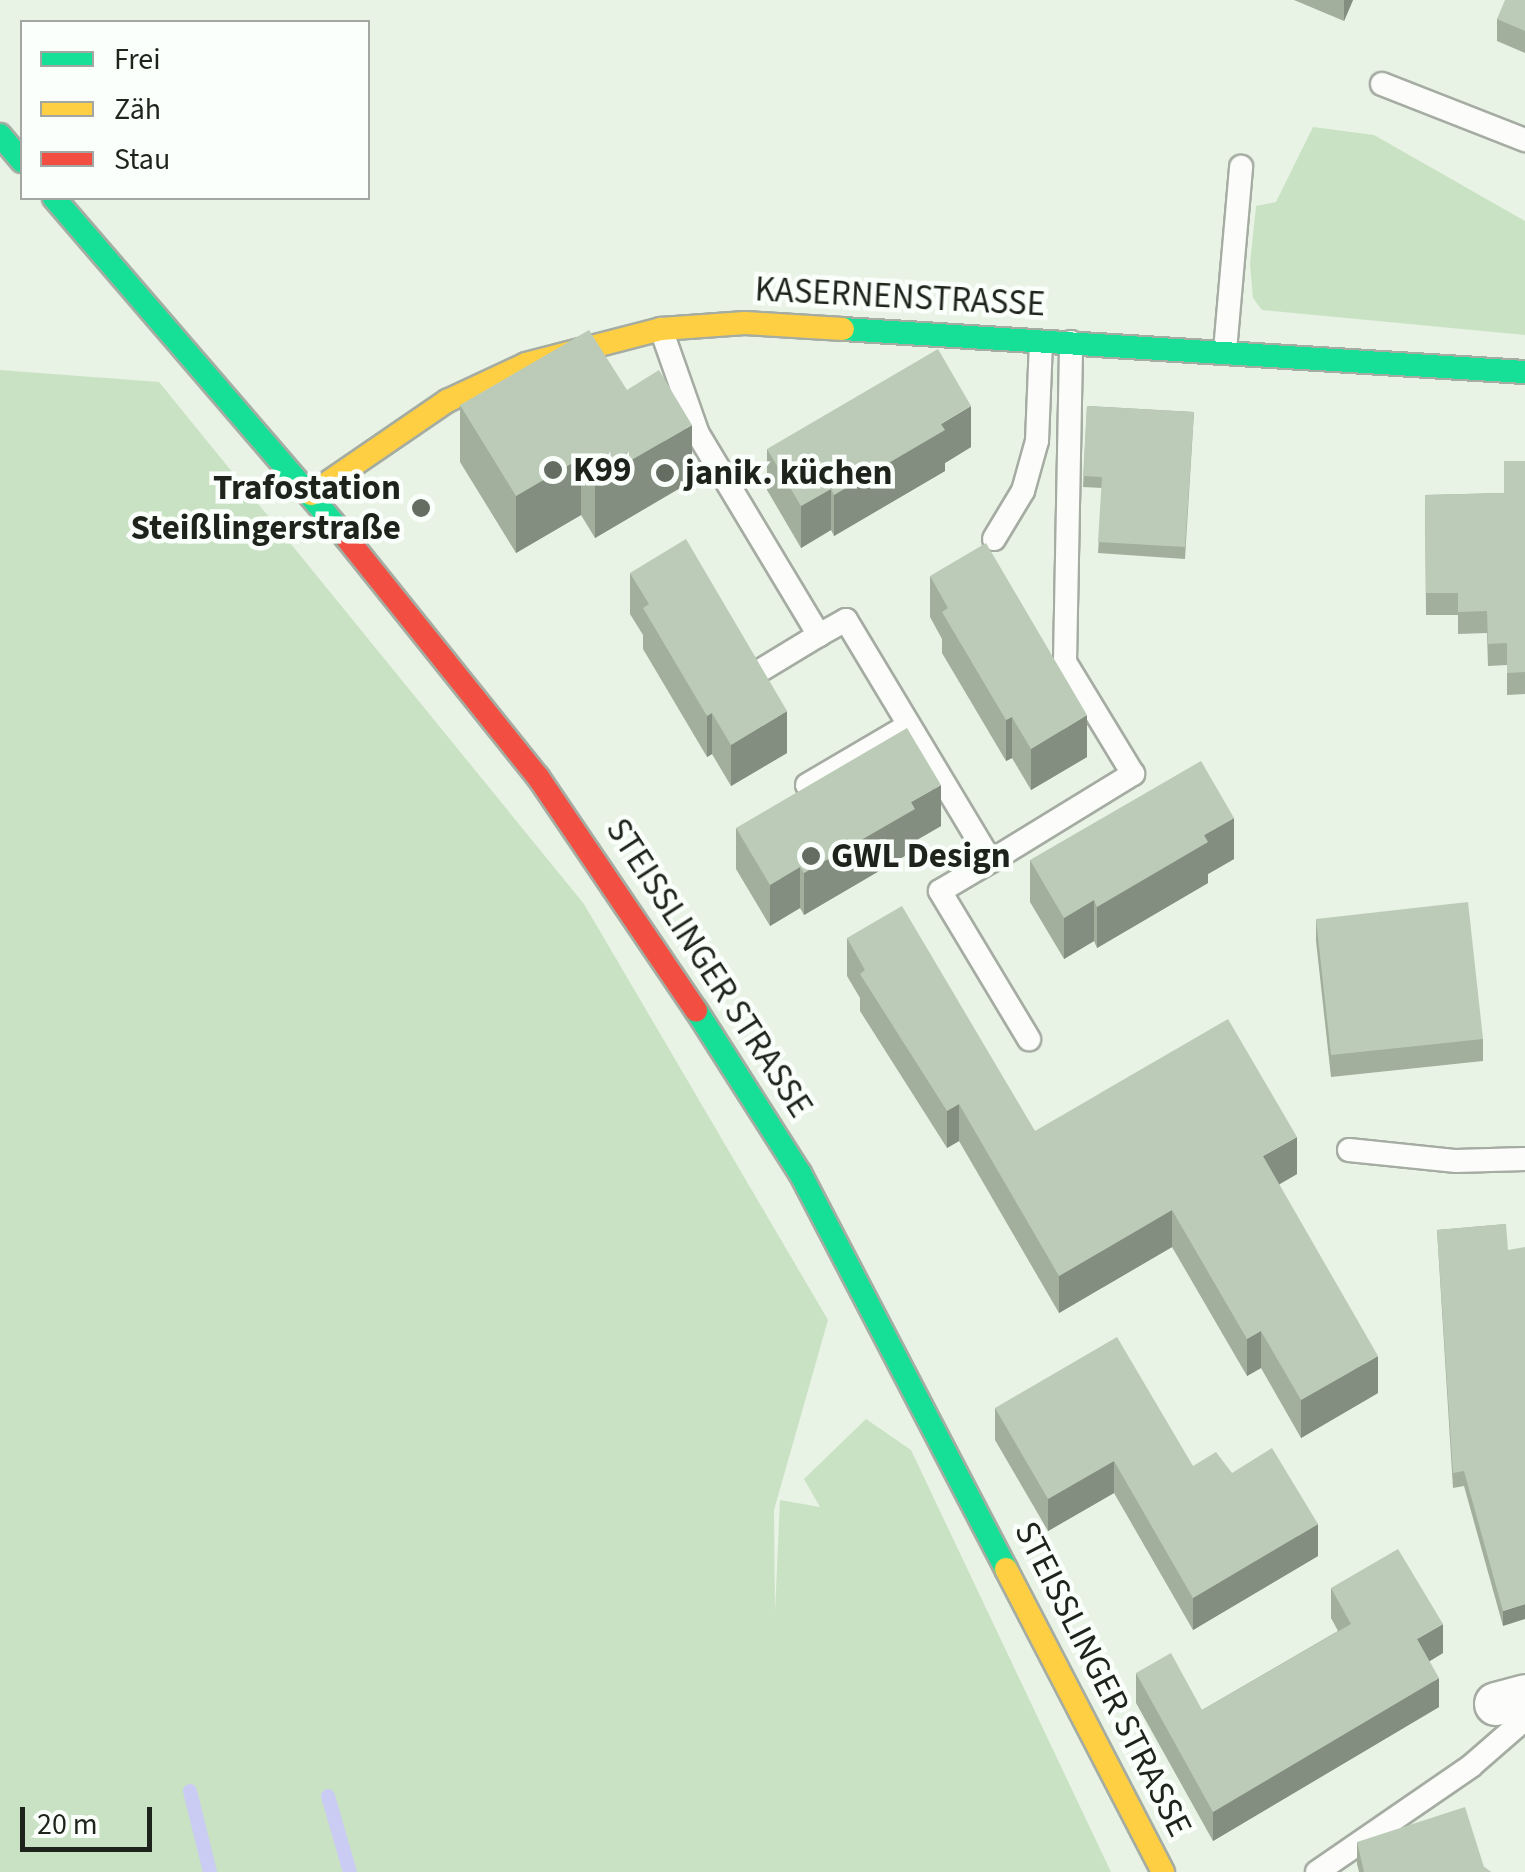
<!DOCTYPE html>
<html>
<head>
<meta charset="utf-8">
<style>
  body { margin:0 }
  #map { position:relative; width:1525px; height:1872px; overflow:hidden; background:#e8f2e5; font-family:"Source Sans 3",sans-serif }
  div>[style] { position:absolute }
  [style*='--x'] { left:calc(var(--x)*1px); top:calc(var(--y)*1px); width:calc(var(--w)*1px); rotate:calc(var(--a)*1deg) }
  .green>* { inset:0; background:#cae2c4 }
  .stream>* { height:14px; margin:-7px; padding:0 7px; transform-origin:7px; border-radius:7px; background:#caccf4 }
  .roads { filter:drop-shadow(2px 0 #a5aca2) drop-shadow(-2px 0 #a5aca2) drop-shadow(0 2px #a5aca2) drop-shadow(0 -2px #a5aca2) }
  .lane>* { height:22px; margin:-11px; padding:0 11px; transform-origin:11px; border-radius:11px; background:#fcfdfb }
  .street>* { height:42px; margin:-21px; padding:0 21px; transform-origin:21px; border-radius:21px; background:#fcfdfb }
  .fast>* { height:22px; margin:-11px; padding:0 11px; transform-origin:11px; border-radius:11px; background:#16e098 }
  .slow>* { height:22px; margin:-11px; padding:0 11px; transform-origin:11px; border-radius:11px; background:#ffcf43 }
  .jam>* { height:22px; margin:-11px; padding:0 11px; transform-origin:11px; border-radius:11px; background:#f24e42 }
  .wall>* { inset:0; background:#a2af9d }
  .shaded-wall>* { inset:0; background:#848e80 }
  .building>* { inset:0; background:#bccbb7 }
  .dots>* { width:28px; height:28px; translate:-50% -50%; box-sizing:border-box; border:5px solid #fbfffb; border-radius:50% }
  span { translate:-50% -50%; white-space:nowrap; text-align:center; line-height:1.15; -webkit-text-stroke:9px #fbfffb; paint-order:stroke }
  .street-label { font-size:35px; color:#1e241c }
  .poi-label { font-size:35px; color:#1e241c; font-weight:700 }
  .left { translate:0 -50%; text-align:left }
  .right { translate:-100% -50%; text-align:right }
  .legend { position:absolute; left:20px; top:20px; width:350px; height:180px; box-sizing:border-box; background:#fbfffb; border:2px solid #a3a7a2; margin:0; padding:12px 18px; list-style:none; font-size:30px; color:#1e241c }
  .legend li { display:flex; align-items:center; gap:20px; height:50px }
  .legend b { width:50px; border:2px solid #a3a7a2 }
  .scale { position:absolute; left:20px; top:1807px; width:132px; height:45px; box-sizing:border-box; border:5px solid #1e241c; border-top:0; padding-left:12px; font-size:30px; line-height:35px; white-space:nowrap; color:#1e241c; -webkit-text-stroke:8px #fbfffb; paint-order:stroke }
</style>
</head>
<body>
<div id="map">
  <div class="green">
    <i style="clip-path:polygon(1313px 127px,1374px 135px,1525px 221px,1525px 335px,1262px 310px,1253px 298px,1250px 264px,1256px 206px,1276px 202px)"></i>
    <i style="clip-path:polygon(0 370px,159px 382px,584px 904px,828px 1320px,774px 1510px,775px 1612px,780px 1500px,820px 1507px,804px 1479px,866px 1419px,911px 1450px,1111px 1872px,0 1872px)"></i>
  </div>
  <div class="stream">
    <i style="--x:190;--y:1791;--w:83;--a:76.1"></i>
    <i style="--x:328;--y:1796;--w:79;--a:73.9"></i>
  </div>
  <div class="roads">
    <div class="lane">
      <i style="--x:1382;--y:84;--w:154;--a:21.4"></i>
      <i style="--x:661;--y:329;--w:111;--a:70.6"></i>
      <i style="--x:698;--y:434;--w:235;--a:59"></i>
      <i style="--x:819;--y:635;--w:31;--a:-29"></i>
      <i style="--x:846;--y:620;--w:281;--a:59"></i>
      <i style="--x:991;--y:861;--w:59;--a:149.5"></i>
      <i style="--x:940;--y:891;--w:173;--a:59"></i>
      <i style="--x:1225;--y:351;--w:185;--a:-85"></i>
      <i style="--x:994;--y:539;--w:56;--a:-58.9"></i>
      <i style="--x:1023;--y:491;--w:52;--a:-74.4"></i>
      <i style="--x:1037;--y:441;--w:98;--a:-87.7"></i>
      <i style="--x:763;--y:669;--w:66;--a:-31.3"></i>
      <i style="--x:807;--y:785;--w:118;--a:-30.5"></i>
      <i style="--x:991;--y:861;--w:167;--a:-31.5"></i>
      <i style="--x:1133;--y:774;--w:131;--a:-121.3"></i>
      <i style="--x:1065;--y:662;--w:320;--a:-88.9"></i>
      <i style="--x:1349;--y:1150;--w:108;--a:5.9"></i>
      <i style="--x:1456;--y:1161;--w:69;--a:-1.7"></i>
      <i style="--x:1317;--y:1872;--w:187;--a:-34.5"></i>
      <i style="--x:1471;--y:1766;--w:72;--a:-41"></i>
    </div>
    <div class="street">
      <i style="--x:1496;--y:1704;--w:30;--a:-15"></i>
    </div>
    <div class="fast">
      <i style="--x:0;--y:135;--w:34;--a:50"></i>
      <i style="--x:54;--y:198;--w:451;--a:49.3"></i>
      <i style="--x:843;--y:329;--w:683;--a:3.61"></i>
      <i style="--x:696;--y:1010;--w:193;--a:57.5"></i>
      <i style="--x:800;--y:1173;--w:446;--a:62.5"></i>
    </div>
    <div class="slow">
      <i style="--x:311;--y:494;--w:165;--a:-34.4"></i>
      <i style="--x:447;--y:401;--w:87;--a:-25.1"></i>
      <i style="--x:526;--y:364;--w:139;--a:-14.5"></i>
      <i style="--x:661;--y:329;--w:84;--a:-4.1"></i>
      <i style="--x:745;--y:323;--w:98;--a:3.5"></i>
      <i style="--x:1006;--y:1569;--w:341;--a:62.6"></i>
    </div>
    <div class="jam">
      <i style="--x:348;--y:540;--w:304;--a:51.3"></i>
      <i style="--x:538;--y:777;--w:282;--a:55.9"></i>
    </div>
  </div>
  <div class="wall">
    <i style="clip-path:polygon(1294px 0,1353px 0,1344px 21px)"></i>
    <i style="clip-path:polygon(1525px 0,1525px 53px,1497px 41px,1497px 19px)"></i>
    <i style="clip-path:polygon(627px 390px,692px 481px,595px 538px,581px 515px,516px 553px,460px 462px,460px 405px)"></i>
    <i style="clip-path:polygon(1087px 406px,1194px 412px,1185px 559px,1098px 553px,1102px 488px,1083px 487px)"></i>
    <i style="clip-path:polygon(971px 447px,945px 463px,945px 471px,834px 536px,831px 530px,801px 548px,767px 490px,767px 449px)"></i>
    <i style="clip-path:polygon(1525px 461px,1525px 694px,1507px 695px,1507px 665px,1488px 666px,1487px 633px,1458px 634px,1458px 615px,1426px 615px,1425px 495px,1504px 493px)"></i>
    <i style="clip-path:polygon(630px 573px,787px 753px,731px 786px,712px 754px,707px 757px,643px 649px,643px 635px,630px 614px)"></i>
    <i style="clip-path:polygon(930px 576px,1087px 757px,1031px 790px,1012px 758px,1006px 761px,942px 653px,942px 639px,930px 617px)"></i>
    <i style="clip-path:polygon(941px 826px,915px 841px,915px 850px,804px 915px,800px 908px,770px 926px,736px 869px,736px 828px)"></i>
    <i style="clip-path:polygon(1234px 859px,1208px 874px,1208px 883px,1097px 948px,1094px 941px,1064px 959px,1030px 902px,1030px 860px)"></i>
    <i style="clip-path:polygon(1316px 919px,1483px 1039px,1483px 1061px,1331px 1077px,1316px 941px)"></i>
    <i style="clip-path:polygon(847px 938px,1035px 1131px,1297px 1174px,1279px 1184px,1378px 1393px,1301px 1438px,1261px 1368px,1247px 1376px,1172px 1247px,1059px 1313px,959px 1141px,947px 1148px,860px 1011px,860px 998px,847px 976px)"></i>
    <i style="clip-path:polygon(1506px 1224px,1503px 1626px,1464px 1486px,1453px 1488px,1437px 1230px)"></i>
    <i style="clip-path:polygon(995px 1408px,1193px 1466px,1232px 1473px,1318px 1556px,1193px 1630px,1114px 1493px,1048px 1531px,995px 1440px)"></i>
    <i style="clip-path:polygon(1331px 1588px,1443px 1653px,1429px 1661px,1439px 1707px,1213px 1841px,1136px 1703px,1136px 1673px,1202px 1710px,1338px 1631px,1331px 1618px)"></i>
    <i style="clip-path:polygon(1357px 1842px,1484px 1867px,1491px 1872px,1359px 1872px,1357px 1864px)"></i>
  </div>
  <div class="shaded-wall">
    <i style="clip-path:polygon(1344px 0,1353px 0,1344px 21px)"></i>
    <i style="clip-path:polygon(971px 406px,971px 447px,945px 463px,945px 471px,834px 536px,834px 495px,941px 424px)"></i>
    <i style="clip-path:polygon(692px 425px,692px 481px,595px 538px,595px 481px)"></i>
    <i style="clip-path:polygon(581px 458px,581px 515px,516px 553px,516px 496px)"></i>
    <i style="clip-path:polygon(831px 489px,831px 530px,801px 548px,801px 506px)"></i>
    <i style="clip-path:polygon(787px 711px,787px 753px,731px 786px,731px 745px)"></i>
    <i style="clip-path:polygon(712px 713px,712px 754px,707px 757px,707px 716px)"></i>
    <i style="clip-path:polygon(1087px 715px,1087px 757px,1031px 790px,1031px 749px)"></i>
    <i style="clip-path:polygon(1012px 717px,1012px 758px,1006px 761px,1006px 720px)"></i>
    <i style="clip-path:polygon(941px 785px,941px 826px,915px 841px,915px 850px,804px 915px,804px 873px,911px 802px)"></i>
    <i style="clip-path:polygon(1234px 818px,1234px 859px,1208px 874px,1208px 883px,1097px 948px,1097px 907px,1204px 835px)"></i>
    <i style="clip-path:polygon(800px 867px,800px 908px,770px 926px,770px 885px)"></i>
    <i style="clip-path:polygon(1094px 900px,1094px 941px,1064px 959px,1064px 918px)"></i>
    <i style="clip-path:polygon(959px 1104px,959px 1141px,947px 1148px,947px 1111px)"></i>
    <i style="clip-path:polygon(1297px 1137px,1297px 1174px,1263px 1194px,1263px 1156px)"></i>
    <i style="clip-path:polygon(1172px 1210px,1172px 1247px,1059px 1313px,1059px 1276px)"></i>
    <i style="clip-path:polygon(1261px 1331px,1261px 1368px,1247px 1376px,1247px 1339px)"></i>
    <i style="clip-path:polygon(1378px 1356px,1378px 1393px,1301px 1438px,1301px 1400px)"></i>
    <i style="clip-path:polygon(1114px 1461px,1114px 1493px,1048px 1531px,1048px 1499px)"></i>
    <i style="clip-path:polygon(1318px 1524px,1318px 1556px,1193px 1630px,1193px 1598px)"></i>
    <i style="clip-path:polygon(1525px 1604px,1525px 1619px,1503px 1626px,1503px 1611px)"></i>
    <i style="clip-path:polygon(1443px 1624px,1443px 1653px,1417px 1669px,1417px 1639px)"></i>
    <i style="clip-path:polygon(1439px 1678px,1439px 1707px,1213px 1841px,1213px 1812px)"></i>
  </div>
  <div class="building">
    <i style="clip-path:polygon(1505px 0,1525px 0,1525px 31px,1497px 19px)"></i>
    <i style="clip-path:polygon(589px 330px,627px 390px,659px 370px,692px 425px,595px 481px,581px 458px,516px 496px,460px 405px)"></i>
    <i style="clip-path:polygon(938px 349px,971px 406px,941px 424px,945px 430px,834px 495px,831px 489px,801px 506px,767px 449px)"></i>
    <i style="clip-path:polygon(1087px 406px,1194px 412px,1185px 547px,1098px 542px,1102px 477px,1083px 476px)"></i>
    <i style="clip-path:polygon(1504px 461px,1525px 461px,1525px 672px,1507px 673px,1507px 643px,1488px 644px,1487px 611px,1458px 612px,1458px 593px,1426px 593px,1425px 495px,1504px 493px)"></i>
    <i style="clip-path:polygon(686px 539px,787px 711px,731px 745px,712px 713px,707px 716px,643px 608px,649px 604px,630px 573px)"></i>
    <i style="clip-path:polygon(986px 543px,1087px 715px,1031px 749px,1012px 717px,1006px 720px,942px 612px,948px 608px,930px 576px)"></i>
    <i style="clip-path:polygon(907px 728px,941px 785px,911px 802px,915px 809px,804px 873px,800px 867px,770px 885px,736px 828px)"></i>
    <i style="clip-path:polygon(1201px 761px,1234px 818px,1204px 835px,1208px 842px,1097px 907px,1094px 900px,1064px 918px,1030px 860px)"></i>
    <i style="clip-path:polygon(1468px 902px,1483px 1039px,1331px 1055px,1316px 919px)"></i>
    <i style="clip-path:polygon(902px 906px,1035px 1131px,1228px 1019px,1297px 1137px,1263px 1156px,1378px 1356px,1301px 1400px,1261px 1331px,1247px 1339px,1172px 1210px,1059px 1276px,959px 1104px,947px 1111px,860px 974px,865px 970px,847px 938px)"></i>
    <i style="clip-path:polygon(1506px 1224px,1508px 1250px,1525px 1247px,1525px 1604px,1503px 1611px,1464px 1471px,1453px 1473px,1437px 1230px)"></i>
    <i style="clip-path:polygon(1117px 1337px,1193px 1466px,1216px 1452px,1232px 1473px,1272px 1448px,1318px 1524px,1193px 1598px,1114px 1461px,1048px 1499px,995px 1408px)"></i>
    <i style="clip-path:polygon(1398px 1549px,1443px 1624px,1417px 1639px,1439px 1678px,1213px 1812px,1136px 1673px,1171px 1653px,1202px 1710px,1351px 1624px,1331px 1588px)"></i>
    <i style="clip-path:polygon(1465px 1807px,1484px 1867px,1491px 1872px,1364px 1872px,1357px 1842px)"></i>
  </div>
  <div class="dots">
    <i style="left:553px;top:470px;background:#656c62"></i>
    <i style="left:665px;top:473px;background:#656c62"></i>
    <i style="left:421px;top:508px;background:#656c62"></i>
    <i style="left:811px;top:856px;background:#656c62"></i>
  </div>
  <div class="street-label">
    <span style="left:900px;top:297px;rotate:3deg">KASERNENSTRASSE</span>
    <span style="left:709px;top:968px;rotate:57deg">STEISSLINGER STRASSE</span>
    <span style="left:1103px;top:1679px;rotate:63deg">STEISSLINGER STRASSE</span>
  </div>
  <div class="poi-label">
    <span class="left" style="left:573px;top:470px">K99</span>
    <span class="left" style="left:685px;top:473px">janik. küchen</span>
    <span class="right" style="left:401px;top:508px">Trafostation<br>Steißlingerstraße</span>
    <span class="left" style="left:831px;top:856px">GWL Design</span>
  </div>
  <ul class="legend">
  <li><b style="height:12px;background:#16e098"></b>Frei</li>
  <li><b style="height:12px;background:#ffcf43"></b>Zäh</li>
  <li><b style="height:12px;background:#f24e42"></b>Stau</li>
  </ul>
  <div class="scale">20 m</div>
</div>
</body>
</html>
